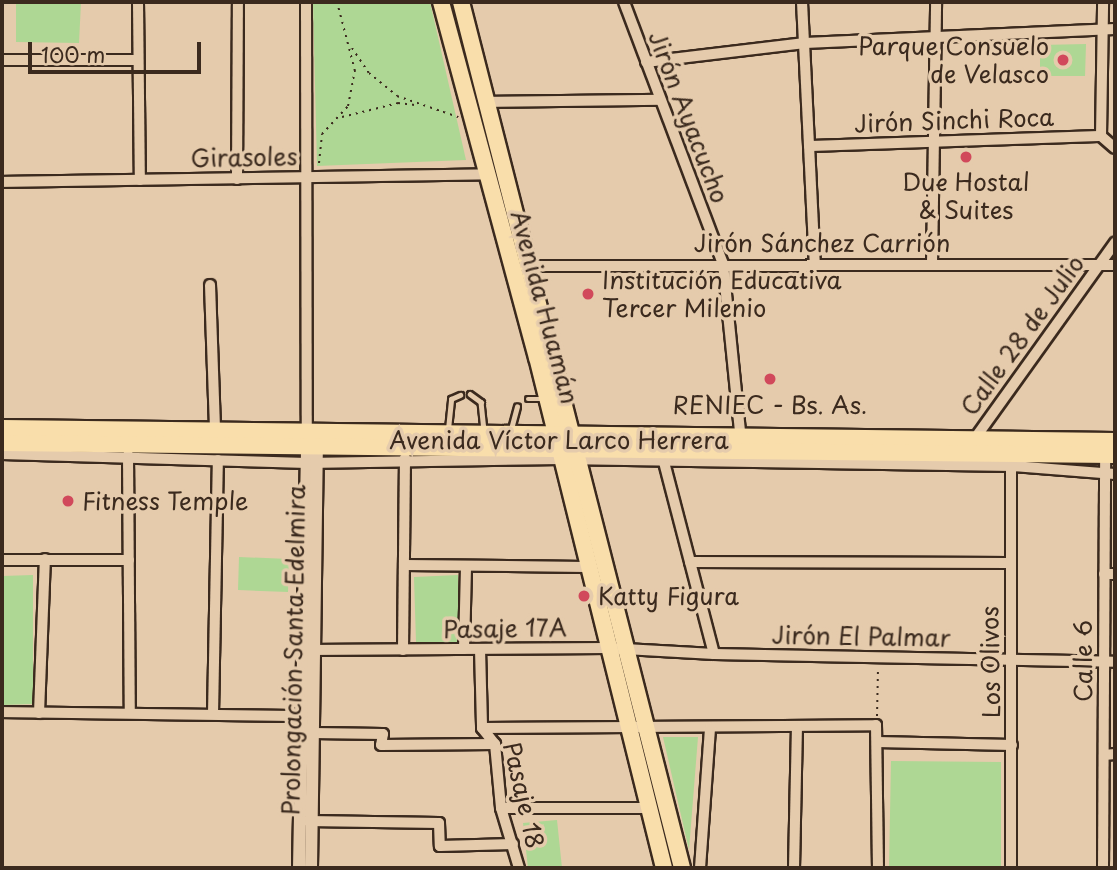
<!DOCTYPE html>
<html>
<head>
<meta charset="utf-8">
<style>
  body { margin:0 }
  #map { position:relative; width:1117px; height:870px; overflow:hidden; background:#e5cbac; font-family:"Playpen Sans",sans-serif }
  div>[style] { position:absolute }
  [style*='--x'] { left:calc(var(--x)*1px); top:calc(var(--y)*1px); width:calc(var(--w)*1px); rotate:calc(var(--a)*1deg) }
  .green>* { inset:0; background:#aed794 }
  .path>* { height:2px; margin-top:-1px; transform-origin:0; background:repeating-linear-gradient(90deg,#3b2a1e 0 2px,transparent 0 7px) }
  .roads { filter:drop-shadow(2px 0 #3b2a1e) drop-shadow(-2px 0 #3b2a1e) drop-shadow(0 2px #3b2a1e) drop-shadow(0 -2px #3b2a1e) }
  .service>* { height:4.5px; margin:-2.25px; padding:0 2.25px; transform-origin:2.25px; border-radius:2.25px; background:#e5cbac }
  .minor>* { height:10px; margin:-5px; padding:0 5px; transform-origin:5px; border-radius:5px; background:#e5cbac }
  .tertiary>* { height:12px; margin:-6px; padding:0 6px; transform-origin:6px; border-radius:6px; background:#e5cbac }
  .primary>* { height:16px; margin:-8px; padding:0 8px; transform-origin:8px; border-radius:8px; background:#f9deab }
  .dots>* { width:19px; height:19px; translate:-50% -50%; box-sizing:border-box; border:4px solid #e5cbac; border-radius:50% }
  span { translate:-50% -50%; white-space:nowrap; text-align:center; line-height:1.15; -webkit-text-stroke:7px #e5cbac; paint-order:stroke }
  .poi-label { font-size:24px; color:#3b2a1e }
  .right { translate:-100% -50%; text-align:right }
  .left { translate:0 -50%; text-align:left }
  .street-label { font-size:24px; color:#3b2a1e }
  .frame { position:absolute; inset:0; border:4px solid #3b2a1e; pointer-events:none }
  .scale { position:absolute; left:28px; top:42px; width:173px; height:32px; box-sizing:border-box; border:4px solid #3b2a1e; border-top:0; padding-left:9px; font-size:21px; line-height:24px; white-space:nowrap; color:#3b2a1e; -webkit-text-stroke:5px #e5cbac; paint-order:stroke }
</style>
</head>
<body>
<div id="map">
  <div class="green">
    <i style="clip-path:polygon(16px 2px,81px 2px,79px 43px,16px 42px)"></i>
    <i style="clip-path:polygon(313px 2px,430px 2px,466px 160px,317px 166px)"></i>
    <i style="clip-path:polygon(1086px 44px,1085px 76px,1040px 76px,1040px 45px)"></i>
    <i style="clip-path:polygon(239px 557px,289px 559px,288px 592px,238px 590px)"></i>
    <i style="clip-path:polygon(33px 575px,33px 704px,2px 705px,2px 576px)"></i>
    <i style="clip-path:polygon(458px 575px,459px 642px,416px 642px,414px 577px)"></i>
    <i style="clip-path:polygon(663px 737px,698px 737px,689px 850px)"></i>
    <i style="clip-path:polygon(891px 761px,1001px 762px,1001px 868px,889px 868px)"></i>
    <i style="clip-path:polygon(557px 820px,562px 868px,528px 868px,523px 823px)"></i>
  </div>
  <div class="path">
    <i style="--x:352;--y:48;--w:30;--a:56"></i>
    <i style="--x:369;--y:73;--w:36;--a:39"></i>
    <i style="--x:397;--y:96;--w:65;--a:19"></i>
    <i style="--x:342;--y:117;--w:58;--a:-14"></i>
    <i style="--x:398;--y:103;--w:17;--a:7"></i>
    <i style="--x:319;--y:163;--w:29;--a:-84"></i>
    <i style="--x:322;--y:134;--w:38;--a:-47"></i>
    <i style="--x:348;--y:106;--w:36;--a:-79"></i>
    <i style="--x:355;--y:71;--w:71;--a:-104.6"></i>
    <i style="--x:877;--y:716;--w:47;--a:-88.8"></i>
  </div>
  <div class="roads">
    <div class="service">
      <i style="--x:470;--y:394;--w:14;--a:36"></i>
      <i style="--x:481;--y:402;--w:28;--a:84"></i>
      <i style="--x:528;--y:399;--w:17;--a:0"></i>
      <i style="--x:448;--y:429;--w:30;--a:-84"></i>
      <i style="--x:451;--y:399;--w:10;--a:-24"></i>
      <i style="--x:511;--y:429;--w:23;--a:-75"></i>
    </div>
    <div class="minor">
      <i style="--x:138;--y:2;--w:178;--a:89.4"></i>
      <i style="--x:306;--y:2;--w:431;--a:89.9"></i>
      <i style="--x:624;--y:2;--w:280;--a:69.3"></i>
      <i style="--x:723;--y:264;--w:178;--a:84.2"></i>
      <i style="--x:802;--y:2;--w:262;--a:87.2"></i>
      <i style="--x:2;--y:60;--w:136;--a:0"></i>
      <i style="--x:646;--y:62;--w:160;--a:-6.8"></i>
      <i style="--x:805;--y:43;--w:310;--a:-2.6"></i>
      <i style="--x:484;--y:102;--w:174;--a:-0.7"></i>
      <i style="--x:1101;--y:136;--w:134;--a:-89.1"></i>
      <i style="--x:1101;--y:136;--w:18;--a:41"></i>
      <i style="--x:809;--y:146;--w:292;--a:-2"></i>
      <i style="--x:237;--y:179;--w:177;--a:-89.7"></i>
      <i style="--x:2;--y:182;--w:485;--a:-0.9"></i>
      <i style="--x:932;--y:264;--w:262;--a:-89.1"></i>
      <i style="--x:525;--y:266;--w:590;--a:-0.1"></i>
      <i style="--x:210;--y:285;--w:145;--a:88"></i>
      <i style="--x:973;--y:441;--w:244;--a:-54.4"></i>
      <i style="--x:2;--y:454;--w:305;--a:1.7"></i>
      <i style="--x:307;--y:463;--w:254;--a:-0.9"></i>
      <i style="--x:561;--y:459;--w:451;--a:0.9"></i>
      <i style="--x:1012;--y:466;--w:103;--a:4.4"></i>
      <i style="--x:128;--y:455;--w:258;--a:89.6"></i>
      <i style="--x:664;--y:462;--w:198;--a:75.4"></i>
      <i style="--x:2;--y:560;--w:127;--a:0"></i>
      <i style="--x:690;--y:562;--w:320;--a:0.2"></i>
      <i style="--x:405;--y:565;--w:181;--a:0.6"></i>
      <i style="--x:1104;--y:574;--w:11;--a:0"></i>
      <i style="--x:464;--y:649;--w:83;--a:-88.6"></i>
      <i style="--x:480;--y:649;--w:79;--a:88.5"></i>
      <i style="--x:482;--y:728;--w:21;--a:51"></i>
      <i style="--x:495;--y:744;--w:64;--a:84.6"></i>
      <i style="--x:501;--y:808;--w:63;--a:73.3"></i>
      <i style="--x:308;--y:650;--w:299;--a:-0.4"></i>
      <i style="--x:607;--y:648;--w:107;--a:3.2"></i>
      <i style="--x:714;--y:654;--w:401;--a:1.1"></i>
      <i style="--x:403;--y:650;--w:192;--a:-89.4"></i>
      <i style="--x:2;--y:712;--w:304;--a:0.8"></i>
      <i style="--x:39;--y:713;--w:154;--a:-87.8"></i>
      <i style="--x:213;--y:714;--w:254;--a:-88.9"></i>
      <i style="--x:482;--y:728;--w:394;--a:-0.4"></i>
      <i style="--x:876;--y:725;--w:143;--a:89.2"></i>
      <i style="--x:313;--y:733;--w:70;--a:0.8"></i>
      <i style="--x:383;--y:734;--w:11;--a:100"></i>
      <i style="--x:381;--y:745;--w:114;--a:-0.5"></i>
      <i style="--x:877;--y:742;--w:135;--a:1.3"></i>
      <i style="--x:1104;--y:755;--w:11;--a:-5"></i>
      <i style="--x:501;--y:808;--w:148;--a:0"></i>
      <i style="--x:308;--y:821;--w:131;--a:0.9"></i>
      <i style="--x:439;--y:823;--w:23;--a:88"></i>
      <i style="--x:440;--y:846;--w:73;--a:-1.6"></i>
      <i style="--x:700;--y:868;--w:141;--a:-85.9"></i>
      <i style="--x:794;--y:868;--w:141;--a:-88.8"></i>
      <i style="--x:1011;--y:868;--w:405;--a:-90"></i>
      <i style="--x:1103;--y:868;--w:413;--a:-89.7"></i>
    </div>
    <div class="tertiary">
      <i style="--x:299;--y:868;--w:431;--a:-88.9"></i>
      <i style="--x:311;--y:868;--w:430;--a:-89.2"></i>
    </div>
    <div class="primary">
      <i style="--x:441;--y:2;--w:368;--a:74.9"></i>
      <i style="--x:537;--y:357;--w:527;--a:76.04"></i>
      <i style="--x:461;--y:2;--w:894;--a:75.68"></i>
      <i style="--x:2;--y:428;--w:1113;--a:0.67"></i>
      <i style="--x:2;--y:443;--w:1113;--a:0.62"></i>
    </div>
  </div>
  <div class="dots">
    <i style="left:1063px;top:60px;background:#d1495b"></i>
    <i style="left:966px;top:157px;background:#d1495b"></i>
    <i style="left:588px;top:294px;background:#d1495b"></i>
    <i style="left:770px;top:379px;background:#d1495b"></i>
    <i style="left:68px;top:501px;background:#d1495b"></i>
    <i style="left:584px;top:596px;background:#d1495b"></i>
  </div>
  <div class="poi-label">
    <span class="right" style="left:1049px;top:60px">Parque Consuelo<br>de Velasco</span>
    <span style="left:966px;top:196px">Due Hostal<br>&amp; Suites</span>
    <span class="left" style="left:602px;top:294px">Institución Educativa<br>Tercer Milenio</span>
    <span style="left:770px;top:405px">RENIEC - Bs. As.</span>
    <span class="left" style="left:82px;top:501px">Fitness Temple</span>
    <span class="left" style="left:598px;top:596px">Katty Figura</span>
  </div>
  <div class="street-label">
    <span style="left:689px;top:117px;rotate:69deg">Jirón Ayacucho</span>
    <span style="left:954px;top:120px;rotate:-2deg">Jirón Sinchi Roca</span>
    <span style="left:244px;top:157px;rotate:-1deg">Girasoles</span>
    <span style="left:822px;top:243px">Jirón Sánchez Carrión</span>
    <span style="left:545px;top:307px;rotate:75deg">Avenida Huamán</span>
    <span style="left:1022px;top:335px;rotate:-54deg">Calle 28 de Julio</span>
    <span style="left:559px;top:440px">Avenida Víctor Larco Herrera</span>
    <span style="left:505px;top:628px;rotate:-1deg">Pasaje 17A</span>
    <span style="left:861px;top:636px;rotate:1deg">Jirón El Palmar</span>
    <span style="left:293px;top:650px;rotate:-89deg">Prolongación Santa Edelmira</span>
    <span style="left:1083px;top:661px;rotate:-90deg">Calle 6</span>
    <span style="left:990px;top:662px;rotate:-91deg">Los Olivos</span>
    <span style="left:524px;top:795px;rotate:77deg">Pasaje 18</span>
  </div>
  <div class="frame"></div>
  <div class="scale">100 m</div>
</div>
</body>
</html>
